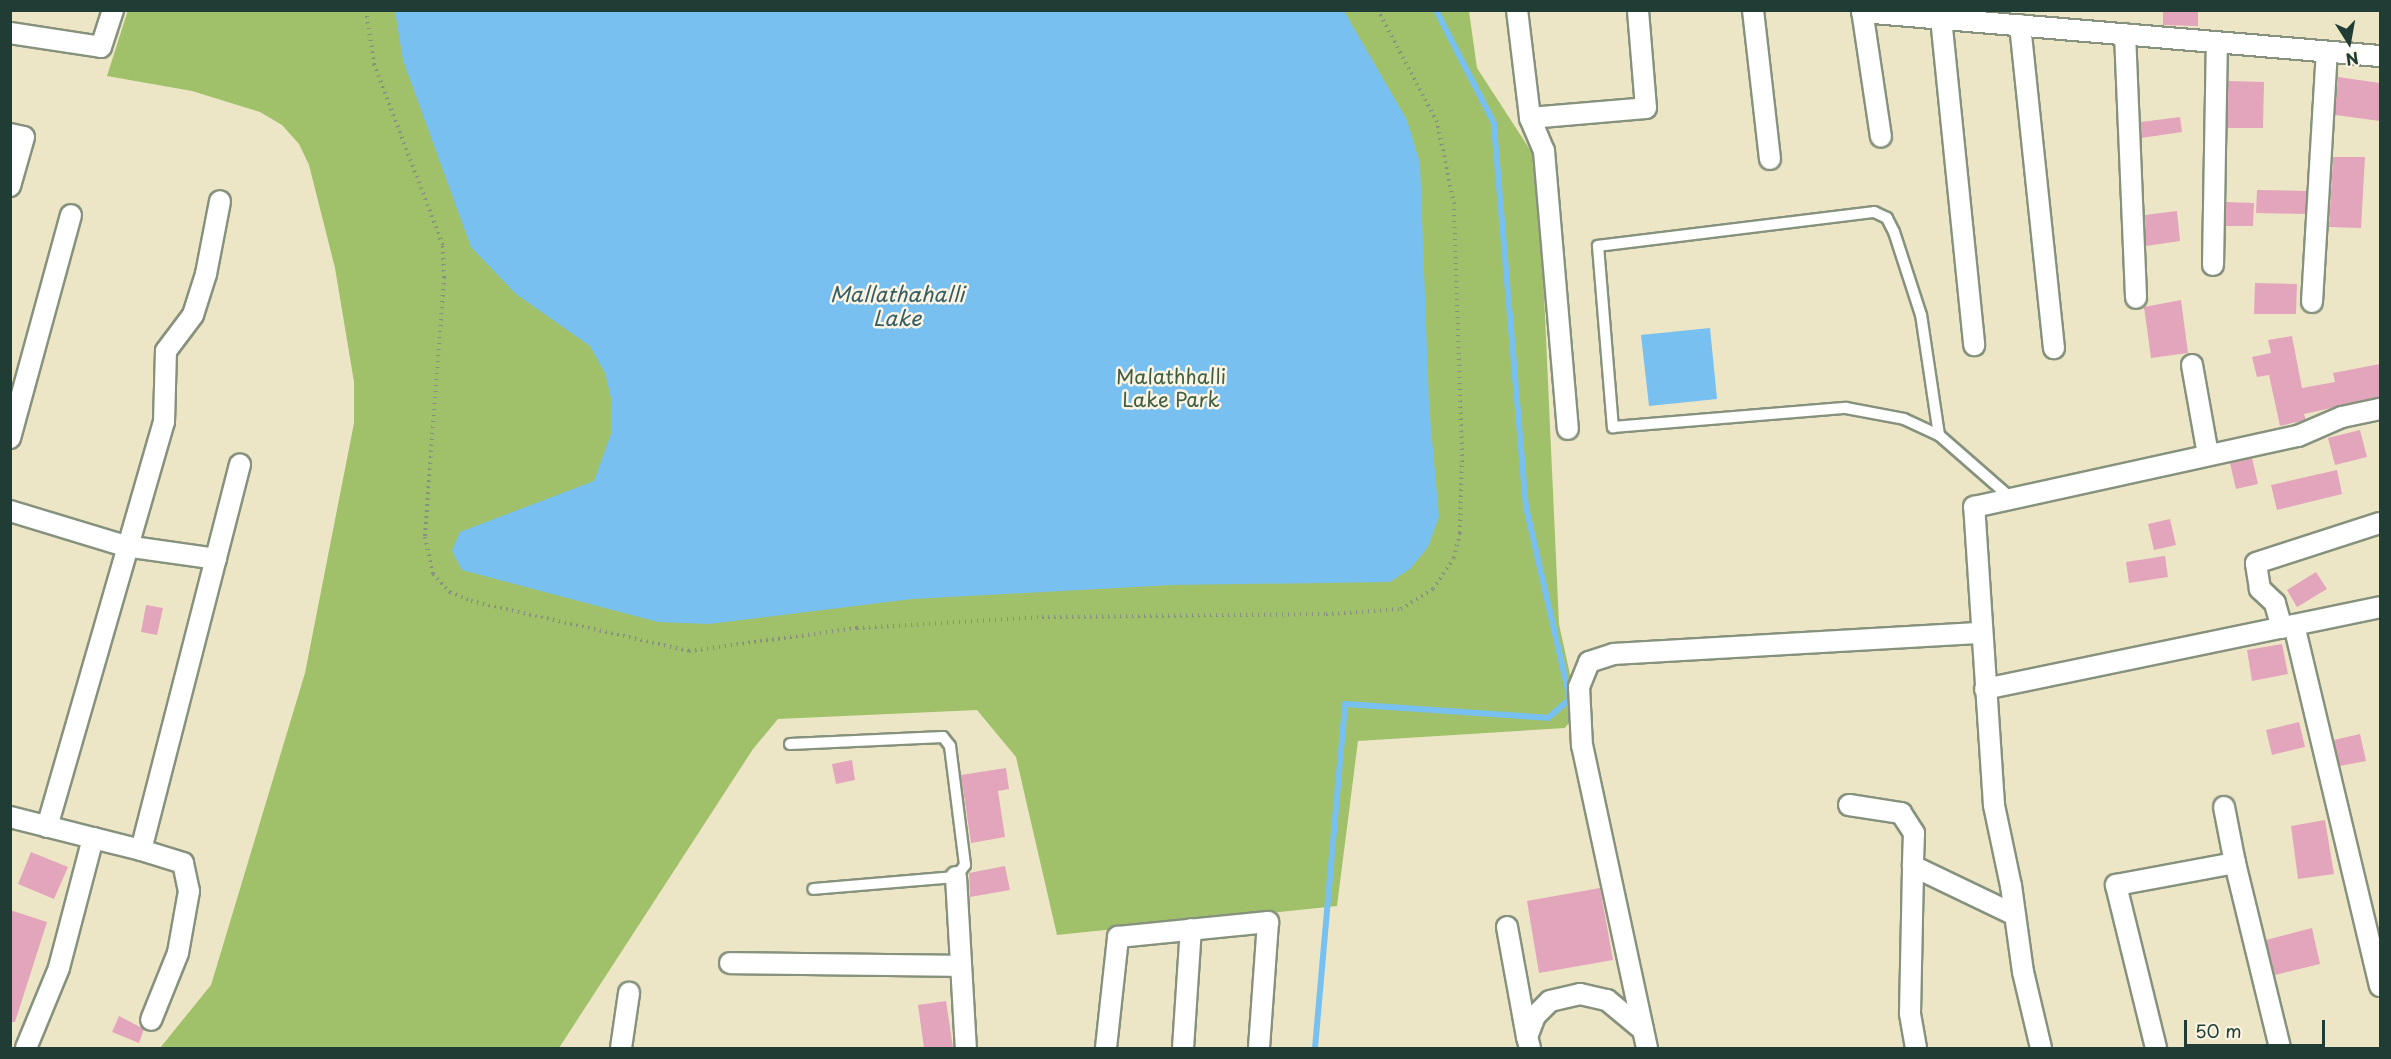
<!DOCTYPE html>
<html>
<head>
<meta charset="utf-8">
<style>
  body { margin:0 }
  #map { position:relative; width:2391px; height:1059px; overflow:hidden; background:#ede6c6; font-family:"Playpen Sans",sans-serif }
  div>[style] { position:absolute }
  [style*='--x'] { left:calc(var(--x)*1px); top:calc(var(--y)*1px); width:calc(var(--w)*1px); rotate:calc(var(--a)*1deg) }
  .green>* { inset:0; background:#a0c16a }
  .water>* { inset:0; background:#78c0f0 }
  .stream>* { height:6px; margin:-3px; padding:0 3px; transform-origin:3px; border-radius:3px; background:#78c0f0 }
  .building>* { inset:0; background:#e3a5bc }
  .path>* { height:4px; margin-top:-2px; transform-origin:0; background:repeating-linear-gradient(90deg,#86927d 0 1.5px,transparent 0 6px) }
  .roads { filter:drop-shadow(2px 0 #86927d) drop-shadow(-2px 0 #86927d) drop-shadow(0 2px #86927d) drop-shadow(0 -2px #86927d) }
  .service>* { height:10px; margin:-5px; padding:0 5px; transform-origin:5px; border-radius:5px; background:#fff }
  .minor>* { height:20px; margin:-10px; padding:0 10px; transform-origin:10px; border-radius:10px; background:#fff }
  span { translate:-50% -50%; white-space:nowrap; text-align:center; line-height:1.15; -webkit-text-stroke:5px #fcf5e5; paint-order:stroke }
  .park-label { font-size:20px; color:#3f5e42 }
  .water-label { font-size:21px; color:#355e63; font-style:italic }
  .frame { position:absolute; inset:0; border:12px solid #1f3d34; pointer-events:none }
  .north { position:absolute; left:2319px; top:12px; width:60px; height:60px; -webkit-text-stroke:4px #fcf5e5; paint-order:stroke; rotate:169deg; font-size:16px; font-weight:700; line-height:24px; text-align:center; color:#1f3d34 }
  .north::after { content:''; display:block; margin:auto; width:21px; height:27px; background:#1f3d34; clip-path:polygon(50% 0,100% 100%,50% 72%,0 100%) }
  .scale { position:absolute; left:2184px; top:1020px; width:141px; height:27px; box-sizing:border-box; border:3px solid #1f3d34; border-top:0; padding-left:8px; font-size:18px; line-height:21px; white-space:nowrap; color:#1f3d34; -webkit-text-stroke:4px #fcf5e5; paint-order:stroke }
</style>
</head>
<body>
<div id="map">
  <div class="green">
    <i style="clip-path:polygon(128px 10px,1469px 11px,1477px 68px,1538px 162px,1559px 624px,1578px 711px,1565px 728px,1358px 741px,1337px 906px,1057px 935px,1016px 757px,977px 710px,778px 719px,753px 749px,559px 1048px,160px 1048px,211px 985px,305px 673px,354px 423px,354px 382px,335px 268px,309px 165px,299px 144px,282px 125px,260px 112px,192px 91px,107px 76px)"></i>
  </div>
  <div class="water">
    <i style="clip-path:polygon(395px 11px,1344px 11px,1407px 120px,1420px 163px,1429px 404px,1439px 517px,1428px 547px,1410px 569px,1390px 582px,1171px 585px,912px 599px,709px 624px,658px 622px,462px 570px,452px 551px,460px 532px,594px 481px,611px 434px,612px 402px,605px 373px,590px 346px,516px 294px,471px 247px,403px 60px)"></i>
    <i style="clip-path:polygon(1710px 328px,1717px 399px,1649px 406px,1641px 335px)"></i>
  </div>
  <div class="stream">
    <i style="--x:1315;--y:1048;--w:345;--a:-85"></i>
    <i style="--x:1345;--y:704;--w:203;--a:3.9"></i>
    <i style="--x:1548;--y:718;--w:29;--a:-41"></i>
    <i style="--x:1570;--y:699;--w:197;--a:-102.9"></i>
    <i style="--x:1526;--y:507;--w:385;--a:-94.8"></i>
    <i style="--x:1494;--y:123;--w:127;--a:-117.2"></i>
  </div>
  <div class="building">
    <i style="clip-path:polygon(2163px 10px,2198px 10px,2198px 26px,2163px 25px)"></i>
    <i style="clip-path:polygon(2338px 77px,2380px 83px,2380px 121px,2335px 115px)"></i>
    <i style="clip-path:polygon(2228px 81px,2264px 82px,2263px 128px,2227px 128px)"></i>
    <i style="clip-path:polygon(2180px 117px,2182px 132px,2141px 138px,2141px 122px)"></i>
    <i style="clip-path:polygon(2333px 157px,2365px 157px,2361px 228px,2329px 227px)"></i>
    <i style="clip-path:polygon(2257px 190px,2307px 191px,2305px 214px,2256px 213px)"></i>
    <i style="clip-path:polygon(2226px 202px,2254px 203px,2253px 226px,2226px 226px)"></i>
    <i style="clip-path:polygon(2177px 211px,2180px 241px,2146px 246px,2145px 215px)"></i>
    <i style="clip-path:polygon(2255px 283px,2297px 284px,2296px 314px,2254px 314px)"></i>
    <i style="clip-path:polygon(2181px 300px,2188px 353px,2151px 358px,2144px 307px)"></i>
    <i style="clip-path:polygon(2292px 336px,2302px 388px,2335px 382px,2333px 373px,2380px 364px,2380px 397px,2304px 414px,2306px 420px,2280px 426px,2269px 375px,2257px 377px,2252px 357px,2271px 353px,2268px 340px)"></i>
    <i style="clip-path:polygon(2360px 430px,2367px 457px,2335px 465px,2328px 438px)"></i>
    <i style="clip-path:polygon(2252px 458px,2258px 484px,2236px 489px,2230px 463px)"></i>
    <i style="clip-path:polygon(2337px 470px,2342px 494px,2277px 510px,2271px 485px)"></i>
    <i style="clip-path:polygon(2170px 519px,2176px 545px,2154px 550px,2148px 524px)"></i>
    <i style="clip-path:polygon(2165px 556px,2168px 577px,2129px 583px,2126px 562px)"></i>
    <i style="clip-path:polygon(2316px 572px,2327px 589px,2297px 607px,2287px 590px)"></i>
    <i style="clip-path:polygon(146px 605px,163px 608px,157px 635px,141px 632px)"></i>
    <i style="clip-path:polygon(2282px 644px,2288px 674px,2252px 681px,2247px 650px)"></i>
    <i style="clip-path:polygon(2299px 722px,2305px 747px,2272px 755px,2266px 730px)"></i>
    <i style="clip-path:polygon(2360px 734px,2366px 761px,2340px 766px,2334px 740px)"></i>
    <i style="clip-path:polygon(852px 760px,855px 780px,836px 784px,832px 764px)"></i>
    <i style="clip-path:polygon(1006px 768px,1009px 789px,998px 791px,1005px 837px,971px 843px,961px 775px)"></i>
    <i style="clip-path:polygon(2325px 820px,2334px 874px,2298px 879px,2291px 826px)"></i>
    <i style="clip-path:polygon(31px 852px,68px 867px,54px 899px,18px 884px)"></i>
    <i style="clip-path:polygon(1005px 866px,1010px 890px,970px 897px,969px 873px)"></i>
    <i style="clip-path:polygon(1600px 888px,1613px 960px,1539px 973px,1527px 901px)"></i>
    <i style="clip-path:polygon(10px 910px,47px 922px,15px 1022px,10px 1022px)"></i>
    <i style="clip-path:polygon(2312px 928px,2320px 964px,2275px 975px,2266px 940px)"></i>
    <i style="clip-path:polygon(946px 1001px,953px 1048px,924px 1048px,918px 1005px)"></i>
    <i style="clip-path:polygon(119px 1016px,144px 1029px,139px 1043px,112px 1032px)"></i>
  </div>
  <div class="path">
    <i style="--x:366;--y:10;--w:55;--a:81.6"></i>
    <i style="--x:374;--y:64;--w:195;--a:69.2"></i>
    <i style="--x:443;--y:246;--w:31;--a:88"></i>
    <i style="--x:444;--y:277;--w:261;--a:94.2"></i>
    <i style="--x:425;--y:537;--w:38;--a:78"></i>
    <i style="--x:433;--y:574;--w:25;--a:47"></i>
    <i style="--x:450;--y:592;--w:23;--a:23"></i>
    <i style="--x:471;--y:601;--w:224;--a:12.9"></i>
    <i style="--x:689;--y:651;--w:170;--a:-7.8"></i>
    <i style="--x:857;--y:628;--w:185;--a:-3.4"></i>
    <i style="--x:1042;--y:617;--w:284;--a:-0.6"></i>
    <i style="--x:1326;--y:614;--w:75;--a:-3.8"></i>
    <i style="--x:1401;--y:609;--w:38;--a:-32"></i>
    <i style="--x:1433;--y:589;--w:37;--a:-56"></i>
    <i style="--x:1454;--y:558;--w:26;--a:-77"></i>
    <i style="--x:1460;--y:533;--w:71;--a:-88.4"></i>
    <i style="--x:1462;--y:462;--w:258;--a:-91.8"></i>
    <i style="--x:1454;--y:204;--w:84;--a:-101.7"></i>
    <i style="--x:1437;--y:122;--w:127;--a:-117.8"></i>
  </div>
  <div class="roads">
    <div class="service">
      <i style="--x:1939;--y:435;--w:121;--a:-98.5"></i>
      <i style="--x:1921;--y:315;--w:87;--a:-108"></i>
      <i style="--x:1894;--y:232;--w:16;--a:-117"></i>
      <i style="--x:1887;--y:218;--w:14;--a:-155"></i>
      <i style="--x:1874;--y:212;--w:278;--a:173"></i>
      <i style="--x:1598;--y:246;--w:182;--a:85.3"></i>
      <i style="--x:1613;--y:427;--w:234;--a:-4.7"></i>
      <i style="--x:1846;--y:408;--w:59;--a:10.7"></i>
      <i style="--x:1904;--y:419;--w:38;--a:25"></i>
      <i style="--x:1939;--y:435;--w:96;--a:41.2"></i>
      <i style="--x:790;--y:744;--w:153;--a:-2.6"></i>
      <i style="--x:943;--y:737;--w:11;--a:52"></i>
      <i style="--x:950;--y:746;--w:120;--a:82.8"></i>
      <i style="--x:965;--y:865;--w:15;--a:127"></i>
      <i style="--x:956;--y:877;--w:143;--a:175.2"></i>
    </div>
    <div class="minor">
      <i style="--x:1517;--y:10;--w:109;--a:83.1"></i>
      <i style="--x:1530;--y:118;--w:116;--a:-4.9"></i>
      <i style="--x:1646;--y:108;--w:98;--a:-94.7"></i>
      <i style="--x:1753;--y:10;--w:150;--a:83.5"></i>
      <i style="--x:1862;--y:10;--w:128;--a:81.5"></i>
      <i style="--x:1862;--y:12;--w:520;--a:4.86"></i>
      <i style="--x:1941;--y:18;--w:329;--a:84.2"></i>
      <i style="--x:2020;--y:25;--w:325;--a:84"></i>
      <i style="--x:10;--y:33;--w:92;--a:8.7"></i>
      <i style="--x:101;--y:47;--w:39;--a:-72"></i>
      <i style="--x:2125;--y:34;--w:264;--a:87.6"></i>
      <i style="--x:1530;--y:118;--w:36;--a:67"></i>
      <i style="--x:1544;--y:151;--w:279;--a:85.1"></i>
      <i style="--x:10;--y:134;--w:14;--a:12"></i>
      <i style="--x:24;--y:137;--w:51;--a:105.9"></i>
      <i style="--x:2213;--y:265;--w:223;--a:-89"></i>
      <i style="--x:2312;--y:302;--w:250;--a:-86.6"></i>
      <i style="--x:2192;--y:365;--w:91;--a:79.9"></i>
      <i style="--x:10;--y:438;--w:231;--a:-74.7"></i>
      <i style="--x:10;--y:511;--w:120;--a:16.9"></i>
      <i style="--x:125;--y:546;--w:92;--a:8.1"></i>
      <i style="--x:2294;--y:625;--w:371;--a:76.6"></i>
      <i style="--x:2282;--y:628;--w:26;--a:-106"></i>
      <i style="--x:2275;--y:603;--w:21;--a:-137"></i>
      <i style="--x:2260;--y:589;--w:26;--a:-99"></i>
      <i style="--x:2256;--y:563;--w:130;--a:-17.9"></i>
      <i style="--x:1985;--y:689;--w:403;--a:-11.7"></i>
      <i style="--x:1849;--y:805;--w:53;--a:8.7"></i>
      <i style="--x:1901;--y:813;--w:24;--a:57"></i>
      <i style="--x:1914;--y:833;--w:33;--a:92"></i>
      <i style="--x:2224;--y:807;--w:57;--a:78.9"></i>
      <i style="--x:10;--y:817;--w:86;--a:14.2"></i>
      <i style="--x:93;--y:838;--w:134;--a:104.7"></i>
      <i style="--x:59;--y:968;--w:87;--a:112.4"></i>
      <i style="--x:47;--y:827;--w:422;--a:-73.9"></i>
      <i style="--x:164;--y:422;--w:71;--a:-88.4"></i>
      <i style="--x:166;--y:351;--w:45;--a:-53.1"></i>
      <i style="--x:193;--y:315;--w:43;--a:-72.4"></i>
      <i style="--x:206;--y:274;--w:74;--a:-79.1"></i>
      <i style="--x:93;--y:838;--w:49;--a:14"></i>
      <i style="--x:141;--y:850;--w:398;--a:-75.6"></i>
      <i style="--x:141;--y:850;--w:44;--a:17.2"></i>
      <i style="--x:183;--y:863;--w:29;--a:78"></i>
      <i style="--x:189;--y:891;--w:63;--a:100.1"></i>
      <i style="--x:178;--y:953;--w:72;--a:111.9"></i>
      <i style="--x:956;--y:877;--w:171;--a:86.7"></i>
      <i style="--x:1507;--y:927;--w:112;--a:79.7"></i>
      <i style="--x:730;--y:963;--w:231;--a:0.7"></i>
      <i style="--x:621;--y:1048;--w:56;--a:-81.7"></i>
      <i style="--x:1106;--y:1048;--w:112;--a:-83.8"></i>
      <i style="--x:1118;--y:937;--w:151;--a:-5.7"></i>
      <i style="--x:1268;--y:922;--w:126;--a:94.1"></i>
      <i style="--x:1183;--y:1048;--w:119;--a:-86.2"></i>
      <i style="--x:1530;--y:1048;--w:11;--a:-105"></i>
      <i style="--x:1527;--y:1037;--w:22;--a:-69"></i>
      <i style="--x:1535;--y:1016;--w:21;--a:-45"></i>
      <i style="--x:1550;--y:1001;--w:31;--a:-13"></i>
      <i style="--x:1580;--y:994;--w:28;--a:13"></i>
      <i style="--x:1607;--y:1000;--w:47;--a:39.8"></i>
      <i style="--x:1647;--y:1048;--w:309;--a:-102.1"></i>
      <i style="--x:1582;--y:746;--w:59;--a:-92.9"></i>
      <i style="--x:1579;--y:687;--w:27;--a:-68"></i>
      <i style="--x:1589;--y:662;--w:26;--a:-18"></i>
      <i style="--x:1614;--y:654;--w:367;--a:-3.3"></i>
      <i style="--x:1916;--y:1048;--w:36;--a:-100"></i>
      <i style="--x:1910;--y:1013;--w:147;--a:-88.8"></i>
      <i style="--x:1913;--y:866;--w:113;--a:25.7"></i>
      <i style="--x:2041;--y:1048;--w:78;--a:-103.3"></i>
      <i style="--x:2023;--y:972;--w:87;--a:-97.9"></i>
      <i style="--x:2011;--y:886;--w:83;--a:-101.9"></i>
      <i style="--x:1994;--y:805;--w:299;--a:-93.8"></i>
      <i style="--x:1974;--y:507;--w:332;--a:-12.4"></i>
      <i style="--x:2298;--y:436;--w:48;--a:-23.4"></i>
      <i style="--x:2342;--y:417;--w:39;--a:-12"></i>
      <i style="--x:2156;--y:1048;--w:168;--a:-103.8"></i>
      <i style="--x:2116;--y:885;--w:121;--a:-10.5"></i>
      <i style="--x:2235;--y:863;--w:190;--a:76.3"></i>
    </div>
  </div>
  <div class="park-label">
    <span style="left:1171px;top:388px">Malathhalli<br>Lake Park</span>
  </div>
  <div class="water-label">
    <span style="left:897px;top:305px">Mallathahalli<br>Lake</span>
  </div>
  <div class="frame"></div>
  <div class="north">N</div>
  <div class="scale">50 m</div>
</div>
</body>
</html>
